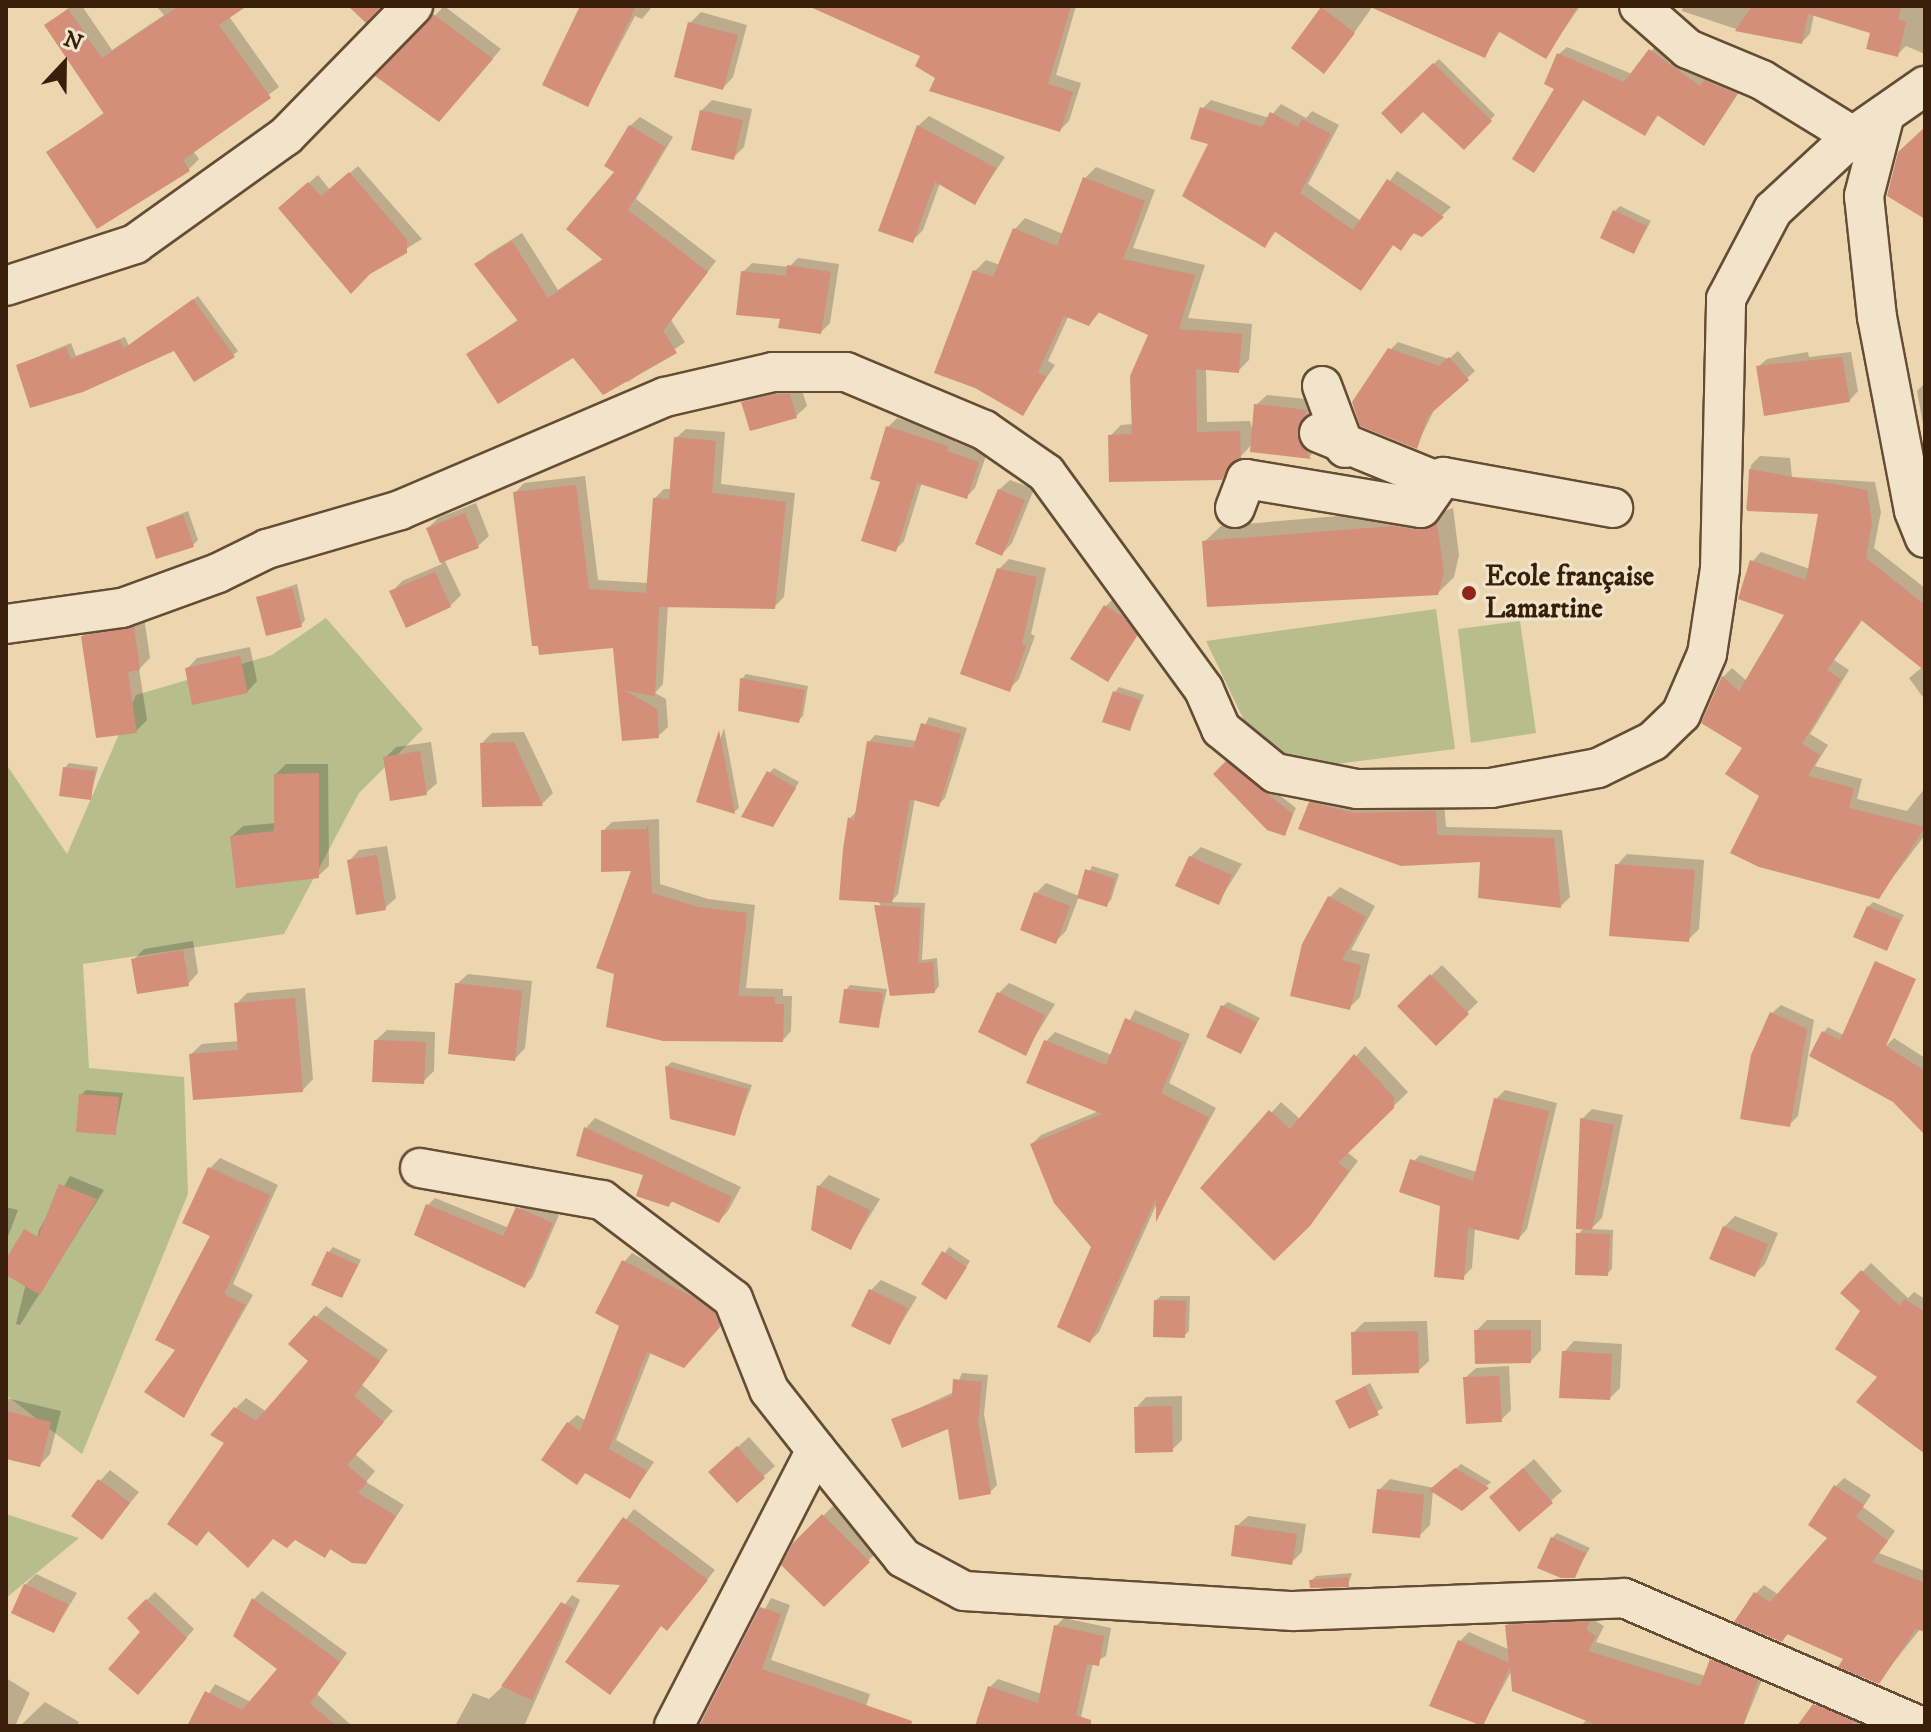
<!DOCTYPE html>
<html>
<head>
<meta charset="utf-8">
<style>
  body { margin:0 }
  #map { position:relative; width:1931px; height:1732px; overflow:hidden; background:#ebd6af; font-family:"IM FELL DW Pica",serif }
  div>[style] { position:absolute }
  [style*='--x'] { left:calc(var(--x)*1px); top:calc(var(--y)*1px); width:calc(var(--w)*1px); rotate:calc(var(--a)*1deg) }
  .green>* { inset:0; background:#b7be8b }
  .shadow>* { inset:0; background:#0003 }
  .building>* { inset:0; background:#d38f79 }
  .roads { filter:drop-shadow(2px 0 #664c34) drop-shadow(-2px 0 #664c34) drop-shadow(0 2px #664c34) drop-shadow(0 -2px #664c34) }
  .minor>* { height:38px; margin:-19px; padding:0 19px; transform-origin:19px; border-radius:19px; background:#f2e4cb }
  .dots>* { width:22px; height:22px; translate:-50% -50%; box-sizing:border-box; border:4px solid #f2e4cb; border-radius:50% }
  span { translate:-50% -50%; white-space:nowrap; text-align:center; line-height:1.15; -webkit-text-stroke:6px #f2e4cb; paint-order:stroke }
  .poi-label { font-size:28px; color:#391e0b; font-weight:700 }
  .left { translate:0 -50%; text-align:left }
  .frame { position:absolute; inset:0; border:8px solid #391e0b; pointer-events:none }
  .north { position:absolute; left:24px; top:24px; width:80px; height:80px; -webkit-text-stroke:6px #f2e4cb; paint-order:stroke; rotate:22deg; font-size:22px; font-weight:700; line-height:32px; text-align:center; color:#391e0b }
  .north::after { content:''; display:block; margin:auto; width:28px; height:36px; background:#391e0b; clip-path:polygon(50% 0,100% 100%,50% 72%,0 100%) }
</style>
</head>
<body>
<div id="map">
  <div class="green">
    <i style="clip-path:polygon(1436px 609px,1455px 749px,1304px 768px,1251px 735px,1206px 641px)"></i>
    <i style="clip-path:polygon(326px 618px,423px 729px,359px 793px,284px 934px,83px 964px,89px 1068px,184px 1077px,188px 1194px,82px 1454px,6px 1395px,6px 764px,67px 854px,136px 695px,272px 655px)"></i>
    <i style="clip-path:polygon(1520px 621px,1536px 733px,1471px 743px,1458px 629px)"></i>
    <i style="clip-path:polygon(6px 1514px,79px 1538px,6px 1598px)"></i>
  </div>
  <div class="shadow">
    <i style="clip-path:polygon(71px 6px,82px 6px,112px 50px,164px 15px,156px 6px,227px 6px,228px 15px,279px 87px,193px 151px,199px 159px,189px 169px,49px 152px,105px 112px,47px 25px)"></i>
    <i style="clip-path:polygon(444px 6px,501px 49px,447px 111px,378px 76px)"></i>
    <i style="clip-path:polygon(601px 6px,653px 6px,642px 19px,635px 16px,588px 105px)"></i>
    <i style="clip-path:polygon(818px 6px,1076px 6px,1056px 75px,1081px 83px,1069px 121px,1060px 130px,945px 61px)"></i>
    <i style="clip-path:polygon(1325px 6px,1373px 6px,1334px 61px,1293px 48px)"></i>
    <i style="clip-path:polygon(1413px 6px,1580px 6px,1546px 56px,1501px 30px,1484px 56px)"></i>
    <i style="clip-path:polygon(1683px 6px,1925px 6px,1925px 54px,1906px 46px,1897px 55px,1872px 32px,1814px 14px,1810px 34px,1802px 42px,1736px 29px,1682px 11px)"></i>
    <i style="clip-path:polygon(701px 12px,747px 25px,733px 77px,723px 88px,690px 23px)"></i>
    <i style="clip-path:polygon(1658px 43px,1708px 78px,1714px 73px,1744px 85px,1711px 135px,1703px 143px,1659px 114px,1645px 134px,1584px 98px,1534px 171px,1557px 88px,1559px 54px,1567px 47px,1632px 74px)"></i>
    <i style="clip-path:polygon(1439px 59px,1495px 115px,1464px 148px,1423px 109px,1383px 113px)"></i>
    <i style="clip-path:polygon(712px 100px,752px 109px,744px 147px,733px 158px,701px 111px)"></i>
    <i style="clip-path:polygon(1211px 100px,1269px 118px,1281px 104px,1306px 118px,1312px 111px,1339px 125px,1308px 184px,1361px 221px,1397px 171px,1451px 207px,1422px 235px,1415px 232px,1401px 248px,1394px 244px,1361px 288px,1277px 230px,1265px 246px,1211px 143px,1202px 109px)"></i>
    <i style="clip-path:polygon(929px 116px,1005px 157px,975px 202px,940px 183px,923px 230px,912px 241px,918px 126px)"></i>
    <i style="clip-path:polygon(640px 117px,673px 137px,636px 199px,716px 261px,671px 320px,685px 342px,628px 382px,573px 355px,469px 354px,519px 319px,477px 265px,487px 255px,522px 233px,558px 290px,604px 258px,617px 172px,630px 126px)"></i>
    <i style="clip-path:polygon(358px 166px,422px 239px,370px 271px,289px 200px,318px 175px,330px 190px)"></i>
    <i style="clip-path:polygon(1096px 167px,1155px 190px,1133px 248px,1205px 265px,1188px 318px,1252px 324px,1249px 360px,1238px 371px,1206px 368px,1207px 422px,1250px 421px,1254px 435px,1256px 405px,1267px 395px,1316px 400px,1307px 424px,1320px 446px,1310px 456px,1252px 451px,1253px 443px,1221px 478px,1110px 436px,1121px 425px,1134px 424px,1150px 334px,1101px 311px,1089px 324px,1069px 315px,1048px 361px,1055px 365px,1023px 413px,975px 271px,986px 260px,1000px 265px,1015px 229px,1025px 218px,1063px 234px,1085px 178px)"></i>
    <i style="clip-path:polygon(1620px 206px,1651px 221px,1634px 252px,1615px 211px)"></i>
    <i style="clip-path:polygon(798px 258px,839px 264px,830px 323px,821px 332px,782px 317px,743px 272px,752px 263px,789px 267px)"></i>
    <i style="clip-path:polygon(198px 296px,238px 351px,233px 355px,175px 348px,18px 365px,71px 343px,76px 356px,125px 337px,129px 346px)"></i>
    <i style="clip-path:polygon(1398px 342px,1449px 359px,1458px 351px,1475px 371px,1435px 408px,1416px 447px,1390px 350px)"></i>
    <i style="clip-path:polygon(1808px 352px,1809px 357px,1851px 352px,1858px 391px,1850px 400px,1758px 367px,1767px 359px)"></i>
    <i style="clip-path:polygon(1925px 383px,1925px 435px,1917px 391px)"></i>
    <i style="clip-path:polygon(800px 384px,807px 406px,796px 416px,744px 402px,754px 392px)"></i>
    <i style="clip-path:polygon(897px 418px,956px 437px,955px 442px,987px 453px,975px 488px,966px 497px,922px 482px,904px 541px,895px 550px,882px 481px,888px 427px)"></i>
    <i style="clip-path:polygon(686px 429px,725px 432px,721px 484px,795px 493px,784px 597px,774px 607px,668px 605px,663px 684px,655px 693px,666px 699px,668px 727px,658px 736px,624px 739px,615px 646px,515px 493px,524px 483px,585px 476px,598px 580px,649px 583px,655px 498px,664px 489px,672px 489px,676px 438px)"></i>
    <i style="clip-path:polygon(1760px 456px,1790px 458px,1792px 477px,1875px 482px,1881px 512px,1874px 548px,1925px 588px,1925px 621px,1863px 619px,1834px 660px,1849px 670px,1810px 734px,1828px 745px,1815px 766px,1862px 779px,1857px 799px,1907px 811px,1925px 788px,1925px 835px,1878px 897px,1761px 795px,1745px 747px,1703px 722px,1723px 677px,1732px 668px,1747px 681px,1788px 614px,1752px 562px,1761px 552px,1810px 569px,1820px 512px,1746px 509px,1751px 465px)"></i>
    <i style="clip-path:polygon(1010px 480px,1034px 489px,1012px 543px,1002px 554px,999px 490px)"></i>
    <i style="clip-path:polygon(476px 503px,489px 536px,478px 546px,444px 559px,461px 595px,450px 606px,392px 592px,402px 581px,442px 564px,428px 528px,438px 518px)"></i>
    <i style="clip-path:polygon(1453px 508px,1459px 555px,1454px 577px,1437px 594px,1204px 542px,1221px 526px,1410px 510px,1436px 514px)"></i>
    <i style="clip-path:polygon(188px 511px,198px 540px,193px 545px,148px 527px)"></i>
    <i style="clip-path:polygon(1009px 559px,1046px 568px,1031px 634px,1035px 636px,1019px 679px,1009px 689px,999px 569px)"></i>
    <i style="clip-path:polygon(297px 584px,305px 620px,301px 625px,258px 597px)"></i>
    <i style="clip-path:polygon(1116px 596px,1146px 623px,1108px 680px,1106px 606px)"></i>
    <i style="clip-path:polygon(144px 617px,150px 658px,139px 669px,147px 720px,136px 731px,84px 636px,94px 626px)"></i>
    <i style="clip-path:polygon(250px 647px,257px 681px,247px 692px,187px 669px,197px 658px)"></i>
    <i style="clip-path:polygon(1925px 665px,1925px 700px,1909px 678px)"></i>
    <i style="clip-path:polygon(746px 674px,808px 686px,803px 716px,799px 720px,742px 679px)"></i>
    <i style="clip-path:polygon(1119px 687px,1144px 695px,1130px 729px,1115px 692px)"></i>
    <i style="clip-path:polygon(929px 717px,967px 728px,945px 798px,938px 805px,915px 798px,898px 894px,891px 902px,925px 903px,922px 960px,937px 958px,939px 986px,935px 991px,845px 849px,850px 818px,858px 810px,869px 742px,875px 735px,917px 741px)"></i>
    <i style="clip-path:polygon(724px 728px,739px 808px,734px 812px,699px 801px)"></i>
    <i style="clip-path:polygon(524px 732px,553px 793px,542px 804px,483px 805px,482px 743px,492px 733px)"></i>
    <i style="clip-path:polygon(431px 742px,437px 783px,426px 793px,385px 758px,396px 747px)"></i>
    <i style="clip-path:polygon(1232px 758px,1296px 808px,1284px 834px,1216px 774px)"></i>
    <i style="clip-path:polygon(69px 763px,98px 767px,90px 798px,65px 768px)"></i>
    <i style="clip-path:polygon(286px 764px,328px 764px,329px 866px,318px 876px,232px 836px,243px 826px,276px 823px,276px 774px)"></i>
    <i style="clip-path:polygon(774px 768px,799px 782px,773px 824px,769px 773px)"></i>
    <i style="clip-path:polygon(1320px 794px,1444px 803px,1446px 827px,1562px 830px,1570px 897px,1561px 906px,1482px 860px,1310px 803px)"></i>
    <i style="clip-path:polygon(659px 819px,660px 884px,708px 899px,755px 905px,746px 988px,783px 989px,783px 996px,792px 996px,791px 1031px,783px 1040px,663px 1039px,634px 869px,603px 831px,612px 822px)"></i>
    <i style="clip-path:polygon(387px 846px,396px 898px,385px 908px,349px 861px,359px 850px)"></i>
    <i style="clip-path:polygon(1201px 847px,1242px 864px,1218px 903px,1190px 857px)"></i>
    <i style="clip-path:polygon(1627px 854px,1704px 860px,1699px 929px,1688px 940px,1617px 865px)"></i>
    <i style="clip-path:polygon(1092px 866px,1119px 874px,1111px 900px,1106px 905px,1079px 896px,1066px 931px,1056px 941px,1036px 893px,1046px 883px,1079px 896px)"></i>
    <i style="clip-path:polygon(1340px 887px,1375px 906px,1351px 950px,1370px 954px,1360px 997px,1350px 1007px,1329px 898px)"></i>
    <i style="clip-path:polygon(1873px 902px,1904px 915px,1887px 949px,1868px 907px)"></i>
    <i style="clip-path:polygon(193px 941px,198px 973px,188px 984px,134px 959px,144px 949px)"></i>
    <i style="clip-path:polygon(1442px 965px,1478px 1002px,1436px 1043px,1400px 1006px)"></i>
    <i style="clip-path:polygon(468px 974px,532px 981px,525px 1048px,515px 1059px,457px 984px)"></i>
    <i style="clip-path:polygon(1009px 983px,1055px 1004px,1025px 1053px,999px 993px)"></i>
    <i style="clip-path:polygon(850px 985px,887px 989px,879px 1025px,846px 990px)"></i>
    <i style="clip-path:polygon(305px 988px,313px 1079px,303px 1090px,191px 1054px,202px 1044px,239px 1041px,236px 1004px,247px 993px)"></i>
    <i style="clip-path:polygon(1228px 1002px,1260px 1018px,1240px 1052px,1223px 1006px)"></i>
    <i style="clip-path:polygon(1781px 1005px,1814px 1020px,1798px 1116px,1789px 1125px,1772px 1013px)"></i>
    <i style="clip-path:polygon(1135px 1010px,1190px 1034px,1169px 1083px,1216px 1108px,1158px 1217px,1158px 1201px,1099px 1332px,1090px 1341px,1093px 1246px,1032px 1144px,1041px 1135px,1099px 1111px,1046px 1041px,1055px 1032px,1112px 1055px)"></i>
    <i style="clip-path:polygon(1828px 1027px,1851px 1039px,1841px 1064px,1824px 1032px)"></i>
    <i style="clip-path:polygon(387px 1030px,435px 1032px,434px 1071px,423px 1082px,376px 1040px)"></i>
    <i style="clip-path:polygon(1894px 1038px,1925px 1058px,1925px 1132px,1886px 1046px)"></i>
    <i style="clip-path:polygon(1365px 1046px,1408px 1092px,1347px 1152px,1358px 1161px,1319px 1213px,1274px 1258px,1203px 1188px,1281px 1102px,1301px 1120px)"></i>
    <i style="clip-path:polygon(672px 1062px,752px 1085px,734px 1133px,672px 1117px,667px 1066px)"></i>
    <i style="clip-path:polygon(86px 1090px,123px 1093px,115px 1133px,81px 1095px)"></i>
    <i style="clip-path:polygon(1505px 1090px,1557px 1103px,1527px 1229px,1519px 1238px,1475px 1228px,1472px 1268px,1463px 1277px,1442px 1205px,1411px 1164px,1420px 1155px,1477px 1172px,1496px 1099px)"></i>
    <i style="clip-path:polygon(1592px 1109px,1623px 1115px,1602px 1218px,1591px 1229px,1613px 1230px,1612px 1269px,1607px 1274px,1578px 1234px,1584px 1228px,1582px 1119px)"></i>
    <i style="clip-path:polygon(595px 1118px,741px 1187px,728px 1211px,719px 1221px,674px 1200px,669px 1205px,645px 1173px,578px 1155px,586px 1128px)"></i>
    <i style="clip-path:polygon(220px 1158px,278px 1185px,233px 1284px,253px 1295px,184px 1416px,178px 1350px,213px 1235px,210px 1168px)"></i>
    <i style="clip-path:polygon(829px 1175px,880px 1199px,851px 1247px,813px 1229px,819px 1186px)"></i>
    <i style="clip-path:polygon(70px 1176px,104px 1190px,20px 1325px,16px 1324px,39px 1230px)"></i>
    <i style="clip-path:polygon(435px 1198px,509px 1228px,525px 1201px,559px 1215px,532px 1278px,525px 1285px,428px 1205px)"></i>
    <i style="clip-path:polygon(6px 1207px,18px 1210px,6px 1242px)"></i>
    <i style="clip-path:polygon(1735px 1216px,1778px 1233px,1765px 1264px,1754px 1275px,1724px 1227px)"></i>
    <i style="clip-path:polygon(333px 1247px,361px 1260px,342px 1296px,329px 1252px)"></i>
    <i style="clip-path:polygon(949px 1247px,970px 1261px,950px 1293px,924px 1283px)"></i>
    <i style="clip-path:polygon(632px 1253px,723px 1305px,728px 1317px,693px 1357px,651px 1352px,616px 1440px,654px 1462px,630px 1497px,587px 1471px,577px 1482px,568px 1423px,577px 1415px,586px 1421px,622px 1325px,624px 1262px)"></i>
    <i style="clip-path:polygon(1871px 1263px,1908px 1298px,1914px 1292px,1925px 1299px,1925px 1387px,1890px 1428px,1859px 1402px,1880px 1376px,1862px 1311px,1842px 1293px)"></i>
    <i style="clip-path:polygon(881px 1280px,917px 1297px,890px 1342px,871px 1290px)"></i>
    <i style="clip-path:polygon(1161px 1296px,1190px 1296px,1189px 1331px,1184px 1336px,1156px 1300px)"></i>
    <i style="clip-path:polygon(326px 1306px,388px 1350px,362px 1385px,393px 1411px,355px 1454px,375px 1471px,366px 1482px,404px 1505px,366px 1562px,332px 1548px,324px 1556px,295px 1537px,210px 1530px,197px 1543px,236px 1408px,246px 1398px,267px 1412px,311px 1361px,291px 1344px)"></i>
    <i style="clip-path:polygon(1487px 1320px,1541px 1320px,1541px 1350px,1531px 1361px,1476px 1331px)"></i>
    <i style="clip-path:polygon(1427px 1321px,1429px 1361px,1418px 1371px,1353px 1333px,1364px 1322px)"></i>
    <i style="clip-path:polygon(1574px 1341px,1622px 1344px,1620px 1388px,1610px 1398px,1564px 1352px)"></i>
    <i style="clip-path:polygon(1509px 1366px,1511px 1410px,1501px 1420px,1465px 1378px,1476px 1368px)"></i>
    <i style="clip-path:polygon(962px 1373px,988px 1375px,984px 1414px,997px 1485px,990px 1492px,949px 1426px,893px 1420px,954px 1392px)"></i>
    <i style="clip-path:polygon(1370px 1383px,1383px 1408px,1350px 1427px,1337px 1402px)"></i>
    <i style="clip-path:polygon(1182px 1396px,1182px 1440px,1172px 1450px,1136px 1408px,1146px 1397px)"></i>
    <i style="clip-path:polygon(6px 1398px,61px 1411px,50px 1454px,40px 1465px,6px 1457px)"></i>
    <i style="clip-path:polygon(749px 1437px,775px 1466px,737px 1500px,722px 1461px)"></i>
    <i style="clip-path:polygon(1534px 1459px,1562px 1491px,1520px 1529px,1502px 1487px)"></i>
    <i style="clip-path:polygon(1461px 1464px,1491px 1482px,1462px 1508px,1433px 1490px,1430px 1525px,1419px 1536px,1379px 1490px,1390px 1479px,1434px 1488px)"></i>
    <i style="clip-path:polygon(110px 1470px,139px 1492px,102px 1537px,100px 1481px)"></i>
    <i style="clip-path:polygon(1844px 1478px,1871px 1495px,1863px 1507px,1895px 1531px,1879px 1553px,1925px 1571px,1925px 1623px,1878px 1682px,1846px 1659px,1789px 1633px,1782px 1640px,1755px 1594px,1764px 1585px,1779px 1595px,1830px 1537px,1835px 1487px)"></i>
    <i style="clip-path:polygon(834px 1505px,879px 1550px,824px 1605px,795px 1544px)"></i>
    <i style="clip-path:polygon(634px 1509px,715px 1570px,675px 1619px,662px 1624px,610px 1692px,623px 1583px,580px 1580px)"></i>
    <i style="clip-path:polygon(1248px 1516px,1306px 1524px,1302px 1552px,1291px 1563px,1237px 1526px)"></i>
    <i style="clip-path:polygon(1557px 1533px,1590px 1548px,1574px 1576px,1552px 1538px)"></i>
    <i style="clip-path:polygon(1352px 1573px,1348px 1585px,1311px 1581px,1316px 1576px)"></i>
    <i style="clip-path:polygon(36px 1574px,77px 1593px,54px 1631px,25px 1585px)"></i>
    <i style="clip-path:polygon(262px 1591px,347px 1653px,317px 1694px,352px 1726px,189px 1726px,215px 1684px,251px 1702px,280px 1669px,254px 1599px)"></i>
    <i style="clip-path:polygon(155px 1592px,194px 1629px,146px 1684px,143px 1632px,129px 1618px)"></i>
    <i style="clip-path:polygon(572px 1595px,580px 1600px,524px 1726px,455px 1726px,473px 1693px,489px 1699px,503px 1686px)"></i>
    <i style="clip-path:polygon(771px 1598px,790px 1605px,771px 1660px,870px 1694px,863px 1715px,888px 1726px,702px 1726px)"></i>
    <i style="clip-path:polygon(1597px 1613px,1594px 1620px,1604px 1626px,1596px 1642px,1706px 1676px,1721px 1651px,1766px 1670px,1743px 1726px,1581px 1726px,1587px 1719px,1512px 1670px,1482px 1726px,1431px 1705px,1459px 1642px,1469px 1632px,1510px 1650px,1507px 1625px,1516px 1616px)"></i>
    <i style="clip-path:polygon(1064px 1618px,1111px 1628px,1106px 1656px,1093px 1663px,1079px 1726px,977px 1726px,990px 1687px,998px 1679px,1042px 1694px,1056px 1626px)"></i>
    <i style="clip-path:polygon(6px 1678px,30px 1693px,15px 1726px,6px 1726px)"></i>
    <i style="clip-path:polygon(1823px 1696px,1898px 1726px,1800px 1726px)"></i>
    <i style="clip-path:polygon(45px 1702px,79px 1722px,76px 1726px,20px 1726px)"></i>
  </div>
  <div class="building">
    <i style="clip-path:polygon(179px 6px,247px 6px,219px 25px,271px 98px,183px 160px,190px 171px,97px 229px,46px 152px,104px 114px,44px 25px,68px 9px,102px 58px)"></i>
    <i style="clip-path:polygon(348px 6px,382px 6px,366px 23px)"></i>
    <i style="clip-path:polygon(580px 6px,636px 6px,588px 107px,542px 85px)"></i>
    <i style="clip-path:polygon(808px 6px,1071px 6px,1048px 84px,1073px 92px,1060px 132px,929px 91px,935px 78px,915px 66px,920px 56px)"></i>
    <i style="clip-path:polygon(1368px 6px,1578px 6px,1546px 59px,1498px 31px,1485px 58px)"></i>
    <i style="clip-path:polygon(1752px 6px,1902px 6px,1898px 19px,1906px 22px,1898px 57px,1866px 49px,1870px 33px,1808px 14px,1802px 44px,1735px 31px)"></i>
    <i style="clip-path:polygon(1321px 7px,1355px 33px,1324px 74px,1291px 48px)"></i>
    <i style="clip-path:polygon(433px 14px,493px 59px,439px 122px,375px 76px)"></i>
    <i style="clip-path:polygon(688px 22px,738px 35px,723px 90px,674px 77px)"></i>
    <i style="clip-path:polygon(1649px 49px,1700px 86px,1704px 80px,1737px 94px,1704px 146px,1657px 115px,1645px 136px,1583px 100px,1534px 173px,1512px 159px,1554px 89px,1544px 84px,1557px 53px,1624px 82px)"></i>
    <i style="clip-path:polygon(1433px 63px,1492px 121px,1464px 150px,1423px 112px,1401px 134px,1381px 113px)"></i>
    <i style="clip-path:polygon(1200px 107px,1262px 127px,1270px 112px,1298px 127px,1302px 119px,1331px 134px,1300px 193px,1353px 230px,1387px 179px,1444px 217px,1422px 237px,1413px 233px,1401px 251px,1393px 245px,1361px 291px,1274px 231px,1265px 248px,1182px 196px,1208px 144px,1190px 139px)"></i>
    <i style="clip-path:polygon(700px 110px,743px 120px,734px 160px,691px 150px)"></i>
    <i style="clip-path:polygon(629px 125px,665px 147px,628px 210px,708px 272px,663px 331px,677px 353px,603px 395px,573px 358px,498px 404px,466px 354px,518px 321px,474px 264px,512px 241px,548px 298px,603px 260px,566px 229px,614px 172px,604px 166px)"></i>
    <i style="clip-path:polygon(917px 125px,996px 168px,975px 205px,935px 182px,913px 243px,878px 231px)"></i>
    <i style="clip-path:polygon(1925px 127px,1925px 219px,1887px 196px,1898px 152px)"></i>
    <i style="clip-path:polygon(349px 172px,407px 239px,407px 253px,370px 274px,351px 294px,278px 208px,308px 182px,321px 196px)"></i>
    <i style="clip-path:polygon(1083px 177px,1145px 201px,1123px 259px,1195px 275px,1179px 329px,1242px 334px,1239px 373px,1196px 369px,1197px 432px,1240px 431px,1241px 458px,1231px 463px,1222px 480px,1109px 482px,1108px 435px,1132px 434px,1130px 376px,1148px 335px,1098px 312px,1089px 326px,1064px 316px,1038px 372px,1046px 377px,1023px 416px,975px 388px,934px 373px,973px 270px,993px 277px,1013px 228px,1057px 246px)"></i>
    <i style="clip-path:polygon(1613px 210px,1647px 226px,1634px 254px,1600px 238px)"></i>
    <i style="clip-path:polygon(787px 265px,831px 272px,821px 334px,778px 328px,780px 319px,736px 315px,741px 271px,786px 276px)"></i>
    <i style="clip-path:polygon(193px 299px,235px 357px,194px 382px,174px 351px,83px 392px,30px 408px,16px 365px,66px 347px,71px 359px,120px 340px,123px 349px)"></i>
    <i style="clip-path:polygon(1388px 348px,1439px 366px,1449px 357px,1469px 380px,1428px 416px,1417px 449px,1360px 426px,1352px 402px)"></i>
    <i style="clip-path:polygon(1842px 357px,1850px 402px,1764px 416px,1756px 366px)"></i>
    <i style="clip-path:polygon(776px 394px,790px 394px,797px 418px,750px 431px,741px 402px)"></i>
    <i style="clip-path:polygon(1254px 404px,1307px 410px,1297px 435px,1311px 459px,1250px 452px)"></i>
    <i style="clip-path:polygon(886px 426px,948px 446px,947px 451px,979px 462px,967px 499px,917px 483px,896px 552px,861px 541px,880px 482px,870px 479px)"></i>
    <i style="clip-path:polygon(674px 437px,716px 441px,712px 493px,786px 502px,775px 609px,659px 607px,655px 696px,624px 690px,657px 709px,659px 738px,622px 741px,613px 648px,539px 655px,538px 646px,532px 646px,513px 492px,576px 485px,589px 589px,646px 593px,653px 498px,669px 499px)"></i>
    <i style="clip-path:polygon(1749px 469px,1867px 490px,1872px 522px,1866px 558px,1925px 605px,1925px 671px,1861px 620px,1827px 670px,1841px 679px,1802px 744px,1820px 755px,1808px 776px,1854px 788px,1849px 808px,1925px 827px,1879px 899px,1759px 867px,1730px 853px,1759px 796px,1725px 774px,1742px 748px,1701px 723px,1722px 676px,1739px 691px,1784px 615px,1738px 599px,1750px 560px,1806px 580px,1818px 514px,1747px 511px)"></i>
    <i style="clip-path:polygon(998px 489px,1025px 500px,1002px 556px,975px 544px)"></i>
    <i style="clip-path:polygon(465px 513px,479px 548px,440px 563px,426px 528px)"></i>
    <i style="clip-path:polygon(183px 515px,194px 547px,156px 559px,146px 527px)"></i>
    <i style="clip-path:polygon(1437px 523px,1444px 572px,1438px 595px,1207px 607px,1202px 541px,1393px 526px,1418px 530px)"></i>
    <i style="clip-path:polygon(997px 568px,1037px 577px,1022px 644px,1026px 646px,1010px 692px,960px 674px)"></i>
    <i style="clip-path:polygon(435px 572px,451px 607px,406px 628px,389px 591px)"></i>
    <i style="clip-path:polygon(292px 588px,302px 627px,266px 636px,256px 597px)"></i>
    <i style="clip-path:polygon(1104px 605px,1124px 617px,1137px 635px,1108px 682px,1070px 659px)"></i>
    <i style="clip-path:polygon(134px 627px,140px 670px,128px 672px,137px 733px,96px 738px,81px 636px)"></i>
    <i style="clip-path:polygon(240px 656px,248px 693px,192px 705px,185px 668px)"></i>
    <i style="clip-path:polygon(740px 678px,805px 690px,799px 723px,738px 711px)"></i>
    <i style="clip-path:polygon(1113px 691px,1140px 700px,1130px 731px,1102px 722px)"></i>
    <i style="clip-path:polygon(921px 723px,961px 734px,939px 807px,910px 799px,892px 903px,839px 900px,843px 849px,848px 817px,854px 821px,867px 741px,913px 748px)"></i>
    <i style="clip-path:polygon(719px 730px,735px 814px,696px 802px)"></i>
    <i style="clip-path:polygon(514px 742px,543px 806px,482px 807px,480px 743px)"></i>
    <i style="clip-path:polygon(420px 751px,427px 795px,390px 801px,383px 757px)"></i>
    <i style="clip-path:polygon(1226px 761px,1293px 814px,1285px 836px,1267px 830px,1213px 774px)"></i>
    <i style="clip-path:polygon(63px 767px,95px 771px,91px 800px,59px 796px)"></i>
    <i style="clip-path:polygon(767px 771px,796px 788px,773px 827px,741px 817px)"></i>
    <i style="clip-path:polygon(319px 773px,319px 878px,236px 888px,230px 836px,274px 831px,274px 774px)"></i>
    <i style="clip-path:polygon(1309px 802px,1354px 813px,1436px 811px,1437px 835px,1554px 838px,1561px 908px,1478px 898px,1480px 862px,1401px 866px,1298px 829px)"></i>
    <i style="clip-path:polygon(648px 824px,652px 893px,698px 907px,747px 913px,738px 996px,775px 997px,775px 1004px,784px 1004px,783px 1042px,663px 1041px,606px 1027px,614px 974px,596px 968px,631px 871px,601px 872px,601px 830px,646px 829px)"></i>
    <i style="clip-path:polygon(377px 855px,386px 910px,356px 915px,347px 860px)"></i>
    <i style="clip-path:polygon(1189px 856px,1232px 875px,1219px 905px,1175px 886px)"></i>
    <i style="clip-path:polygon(1615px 864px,1695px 870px,1689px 942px,1609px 936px)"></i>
    <i style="clip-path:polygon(1085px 869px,1115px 879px,1107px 907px,1077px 898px)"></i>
    <i style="clip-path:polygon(1034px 892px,1070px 906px,1056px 944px,1020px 930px)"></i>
    <i style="clip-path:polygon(1328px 896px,1366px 917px,1342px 960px,1361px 965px,1350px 1010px,1290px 996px,1302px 944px)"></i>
    <i style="clip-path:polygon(874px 905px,921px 908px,918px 963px,933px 962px,935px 993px,890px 996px)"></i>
    <i style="clip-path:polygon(1867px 906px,1900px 920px,1887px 951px,1853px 937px)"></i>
    <i style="clip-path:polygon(183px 950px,189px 986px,137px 994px,131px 959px)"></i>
    <i style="clip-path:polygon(1875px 961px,1916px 979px,1886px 1046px,1925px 1071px,1925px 1135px,1893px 1102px,1809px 1056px,1822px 1031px,1840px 1040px)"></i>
    <i style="clip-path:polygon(1430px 974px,1469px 1014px,1436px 1046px,1397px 1006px)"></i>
    <i style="clip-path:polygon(455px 983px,522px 991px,515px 1061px,448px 1054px)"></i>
    <i style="clip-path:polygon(844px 989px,883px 993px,879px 1028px,839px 1023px)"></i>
    <i style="clip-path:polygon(997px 992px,1045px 1015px,1026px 1056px,978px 1032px)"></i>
    <i style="clip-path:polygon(295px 998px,303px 1092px,193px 1100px,189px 1054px,238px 1050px,234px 1003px)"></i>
    <i style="clip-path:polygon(1221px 1005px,1257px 1023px,1241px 1054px,1206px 1037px)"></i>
    <i style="clip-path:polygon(1770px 1012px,1807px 1029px,1790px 1127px,1740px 1119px,1751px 1055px)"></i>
    <i style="clip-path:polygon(1125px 1018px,1182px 1043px,1161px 1093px,1209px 1117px,1156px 1222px,1156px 1198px,1090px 1343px,1057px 1327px,1091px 1247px,1054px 1203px,1030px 1144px,1102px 1114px,1026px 1083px,1044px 1040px,1106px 1065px)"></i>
    <i style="clip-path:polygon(374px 1040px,426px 1042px,424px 1084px,372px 1082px)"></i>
    <i style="clip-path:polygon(1354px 1054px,1394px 1097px,1394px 1108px,1338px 1163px,1349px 1171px,1310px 1226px,1274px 1261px,1200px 1188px,1269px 1110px,1290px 1129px)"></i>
    <i style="clip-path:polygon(665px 1066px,748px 1089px,735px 1136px,670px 1119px)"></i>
    <i style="clip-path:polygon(79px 1094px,119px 1097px,116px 1135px,76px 1132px)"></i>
    <i style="clip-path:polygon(1494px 1098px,1549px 1111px,1519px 1240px,1468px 1228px,1464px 1280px,1434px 1277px,1440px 1206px,1399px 1192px,1410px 1159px,1473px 1181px)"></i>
    <i style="clip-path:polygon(1580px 1118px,1614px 1125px,1592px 1230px,1576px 1229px)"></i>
    <i style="clip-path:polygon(584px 1127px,732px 1197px,719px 1223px,671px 1201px,669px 1207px,636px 1196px,643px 1175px,576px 1156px)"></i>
    <i style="clip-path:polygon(208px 1167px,270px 1195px,224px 1294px,245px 1305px,184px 1418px,144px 1392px,175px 1350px,155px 1340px,210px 1236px,182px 1223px)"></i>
    <i style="clip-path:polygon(59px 1184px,97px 1199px,40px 1295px,6px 1275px,6px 1259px,24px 1229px,38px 1237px)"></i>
    <i style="clip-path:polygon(817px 1185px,870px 1210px,851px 1250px,811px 1230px)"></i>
    <i style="clip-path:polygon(426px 1204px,503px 1236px,516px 1207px,553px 1223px,525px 1288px,414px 1235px)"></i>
    <i style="clip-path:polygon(1723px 1226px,1768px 1244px,1755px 1277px,1709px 1259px)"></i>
    <i style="clip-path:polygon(1576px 1233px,1610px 1234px,1608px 1276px,1575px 1275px)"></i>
    <i style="clip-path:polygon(327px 1251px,358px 1265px,342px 1298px,311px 1285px)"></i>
    <i style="clip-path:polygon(942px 1251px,967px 1267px,946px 1300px,921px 1284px)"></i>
    <i style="clip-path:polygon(622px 1260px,693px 1297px,715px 1313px,720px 1327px,684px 1368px,647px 1352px,609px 1449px,647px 1471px,630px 1499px,585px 1473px,577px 1485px,541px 1460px,567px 1422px,580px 1431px,619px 1326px,595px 1313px)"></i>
    <i style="clip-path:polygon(1861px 1270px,1900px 1306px,1904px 1299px,1925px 1312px,1925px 1454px,1856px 1402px,1877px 1377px,1835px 1349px,1860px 1311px,1840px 1293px)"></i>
    <i style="clip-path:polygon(869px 1289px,908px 1308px,890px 1345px,851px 1326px)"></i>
    <i style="clip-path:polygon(1154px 1300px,1186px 1301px,1185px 1338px,1153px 1337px)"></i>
    <i style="clip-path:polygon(314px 1315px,380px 1361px,354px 1396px,384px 1422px,347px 1465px,367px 1482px,358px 1493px,396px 1516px,366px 1564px,352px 1563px,330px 1549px,325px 1558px,295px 1540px,287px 1548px,273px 1539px,248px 1568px,208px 1531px,197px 1546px,167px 1524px,224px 1443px,210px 1435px,234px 1407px,256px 1421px,308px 1361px,288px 1344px)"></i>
    <i style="clip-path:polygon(1474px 1330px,1531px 1330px,1531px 1363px,1475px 1364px)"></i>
    <i style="clip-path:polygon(1418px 1331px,1419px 1373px,1352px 1375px,1351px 1332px)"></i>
    <i style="clip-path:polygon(1562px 1351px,1612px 1354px,1610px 1400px,1559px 1398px)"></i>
    <i style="clip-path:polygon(1499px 1376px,1502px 1422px,1466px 1424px,1463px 1377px)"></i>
    <i style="clip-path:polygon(953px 1379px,982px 1382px,978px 1422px,991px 1494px,959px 1500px,948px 1429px,902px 1448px,891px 1419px,952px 1396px)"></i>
    <i style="clip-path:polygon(1365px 1386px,1379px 1415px,1349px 1429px,1335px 1401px)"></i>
    <i style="clip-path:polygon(1172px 1406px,1173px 1452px,1135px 1453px,1134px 1407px)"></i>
    <i style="clip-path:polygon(6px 1411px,51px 1422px,40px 1467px,6px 1459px)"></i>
    <i style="clip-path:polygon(737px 1446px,765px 1478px,737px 1503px,708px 1472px)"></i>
    <i style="clip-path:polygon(1455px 1468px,1489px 1488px,1462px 1511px,1429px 1490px)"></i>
    <i style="clip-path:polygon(1523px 1468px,1553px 1503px,1519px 1532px,1489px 1497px)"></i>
    <i style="clip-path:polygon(98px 1479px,130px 1503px,102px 1540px,71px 1516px)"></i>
    <i style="clip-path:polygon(1834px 1485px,1864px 1505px,1856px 1517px,1888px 1541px,1872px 1562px,1925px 1583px,1925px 1632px,1916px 1629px,1879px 1684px,1838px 1667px,1843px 1659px,1787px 1634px,1782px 1642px,1734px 1622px,1754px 1592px,1770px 1602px,1827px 1538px,1808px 1525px)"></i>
    <i style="clip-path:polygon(1377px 1489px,1424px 1495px,1420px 1538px,1372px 1533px)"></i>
    <i style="clip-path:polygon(822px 1514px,870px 1562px,824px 1607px,781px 1565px,793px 1543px)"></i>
    <i style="clip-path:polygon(623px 1517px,708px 1580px,667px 1631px,661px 1626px,610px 1695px,565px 1662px,620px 1585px,576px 1582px)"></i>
    <i style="clip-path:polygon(1235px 1525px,1297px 1534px,1292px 1565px,1231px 1556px)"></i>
    <i style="clip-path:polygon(1551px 1537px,1586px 1553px,1575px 1578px,1561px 1578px,1537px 1568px)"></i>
    <i style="clip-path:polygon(1348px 1577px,1349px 1587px,1310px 1588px,1309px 1580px)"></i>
    <i style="clip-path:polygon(24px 1584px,68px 1604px,54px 1633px,11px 1613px)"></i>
    <i style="clip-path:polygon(252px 1598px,340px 1662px,310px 1704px,337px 1726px,187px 1726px,205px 1691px,242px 1710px,277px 1669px,233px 1636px)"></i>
    <i style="clip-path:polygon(146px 1599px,187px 1638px,138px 1695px,108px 1669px,140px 1632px,127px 1618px)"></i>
    <i style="clip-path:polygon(561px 1602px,573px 1609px,532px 1700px,501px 1686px)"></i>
    <i style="clip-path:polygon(760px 1607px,781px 1614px,762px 1669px,912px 1721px,911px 1726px,699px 1726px)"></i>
    <i style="clip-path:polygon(1590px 1621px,1586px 1630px,1596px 1636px,1588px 1651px,1700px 1686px,1710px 1659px,1758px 1680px,1743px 1726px,1599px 1726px,1512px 1691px,1510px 1667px,1483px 1726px,1429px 1706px,1458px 1640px,1509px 1663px,1505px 1625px)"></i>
    <i style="clip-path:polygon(1054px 1625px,1104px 1636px,1099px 1666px,1087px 1664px,1076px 1715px,1091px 1720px,1091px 1726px,975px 1726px,988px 1686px,1038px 1703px)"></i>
    <i style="clip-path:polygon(1813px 1704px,1854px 1721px,1851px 1726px,1797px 1726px)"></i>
  </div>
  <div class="roads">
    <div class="minor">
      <i style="--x:1639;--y:6;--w:65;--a:41.3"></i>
      <i style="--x:1688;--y:49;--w:80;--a:22.7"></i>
      <i style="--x:1762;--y:80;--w:107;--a:31.6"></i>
      <i style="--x:1885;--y:114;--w:85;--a:104.4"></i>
      <i style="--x:1864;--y:196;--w:122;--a:83.9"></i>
      <i style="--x:1877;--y:317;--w:197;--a:79.2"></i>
      <i style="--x:1914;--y:511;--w:29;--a:68"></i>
      <i style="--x:6;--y:286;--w:136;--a:-18"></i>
      <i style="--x:135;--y:244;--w:186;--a:-35.6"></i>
      <i style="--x:286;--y:136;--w:182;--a:-45.7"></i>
      <i style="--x:1322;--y:386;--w:66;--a:69.6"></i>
      <i style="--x:1319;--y:433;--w:130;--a:22.2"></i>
      <i style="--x:1235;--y:508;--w:31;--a:-69"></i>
      <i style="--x:1246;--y:479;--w:177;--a:9.4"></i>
      <i style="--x:1421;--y:508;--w:38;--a:-55"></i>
      <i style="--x:1443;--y:477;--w:173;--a:10.3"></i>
      <i style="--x:6;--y:624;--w:117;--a:-7.9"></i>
      <i style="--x:122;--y:608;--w:102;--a:-20"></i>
      <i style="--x:218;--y:573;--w:55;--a:-26.1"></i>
      <i style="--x:267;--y:549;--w:139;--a:-16.3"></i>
      <i style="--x:400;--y:510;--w:288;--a:-23.1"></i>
      <i style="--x:665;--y:397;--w:111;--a:-13"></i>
      <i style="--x:773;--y:372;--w:73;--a:0"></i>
      <i style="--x:846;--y:372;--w:150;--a:22.8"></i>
      <i style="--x:984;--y:430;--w:75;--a:34.7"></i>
      <i style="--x:1046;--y:473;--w:268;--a:53.9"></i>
      <i style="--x:1204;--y:690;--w:43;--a:66.4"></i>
      <i style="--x:1221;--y:729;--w:70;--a:39.2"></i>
      <i style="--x:1275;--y:773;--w:84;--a:11"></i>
      <i style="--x:1357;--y:789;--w:134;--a:-0.4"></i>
      <i style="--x:1491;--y:788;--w:109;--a:-10.6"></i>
      <i style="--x:1598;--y:768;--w:61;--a:-26.1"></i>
      <i style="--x:1653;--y:741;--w:39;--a:-44"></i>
      <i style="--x:1681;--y:714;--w:65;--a:-66.6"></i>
      <i style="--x:1707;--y:654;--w:86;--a:-81.3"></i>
      <i style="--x:1720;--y:569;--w:270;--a:-88.7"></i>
      <i style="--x:1726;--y:299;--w:101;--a:-62.2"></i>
      <i style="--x:1773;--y:210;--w:109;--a:-42.8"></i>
      <i style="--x:1853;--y:136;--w:88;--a:-34.8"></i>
      <i style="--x:420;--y:1168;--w:185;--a:10"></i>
      <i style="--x:602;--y:1200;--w:164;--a:37.1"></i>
      <i style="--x:733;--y:1299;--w:98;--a:68.4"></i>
      <i style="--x:769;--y:1390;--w:76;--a:51.9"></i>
      <i style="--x:816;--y:1450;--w:139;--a:51.1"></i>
      <i style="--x:903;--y:1558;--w:69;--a:28.4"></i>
      <i style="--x:964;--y:1591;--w:330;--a:3.5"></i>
      <i style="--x:1293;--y:1611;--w:331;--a:-2.2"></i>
      <i style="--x:1624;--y:1598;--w:322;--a:23.4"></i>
      <i style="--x:674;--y:1726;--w:310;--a:-62.8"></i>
    </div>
  </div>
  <div class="dots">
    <i style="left:1469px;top:593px;background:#8f2418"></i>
  </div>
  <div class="poi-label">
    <span class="left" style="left:1485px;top:593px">Ecole française<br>Lamartine</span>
  </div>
  <div class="frame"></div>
  <div class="north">N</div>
</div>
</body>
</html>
